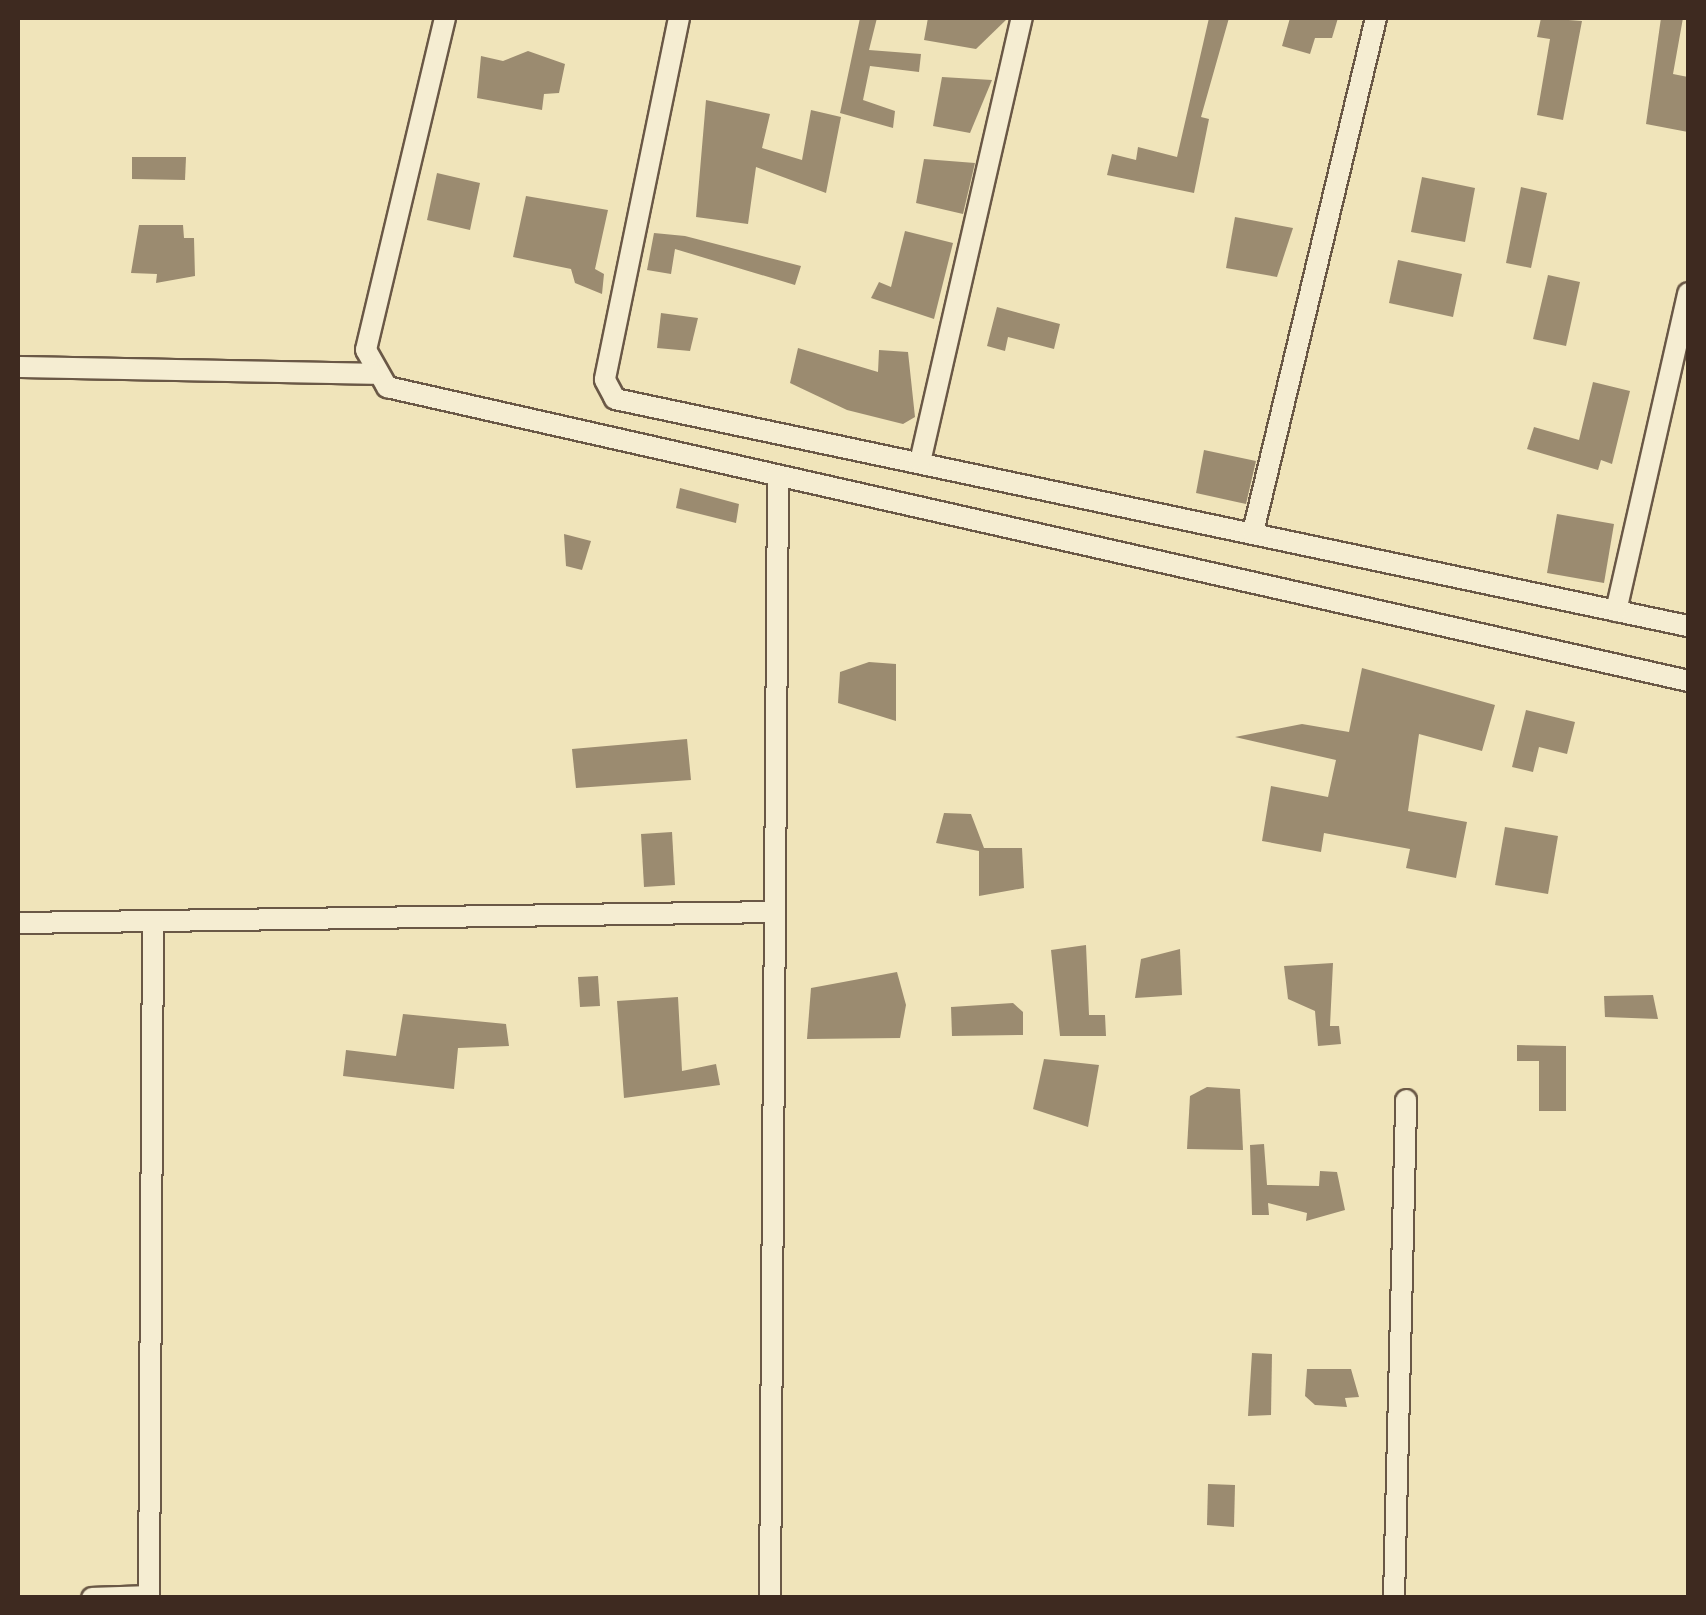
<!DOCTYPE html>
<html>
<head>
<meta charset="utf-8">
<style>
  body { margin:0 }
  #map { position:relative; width:1706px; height:1615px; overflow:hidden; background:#f0e4ba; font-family:Vollkorn,serif }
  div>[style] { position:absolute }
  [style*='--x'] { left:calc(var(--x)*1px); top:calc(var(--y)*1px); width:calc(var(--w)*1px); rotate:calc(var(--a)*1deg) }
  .building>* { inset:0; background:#9b8b70 }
  .roads { filter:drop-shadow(2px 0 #6a5846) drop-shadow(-2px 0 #6a5846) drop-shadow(0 2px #6a5846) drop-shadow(0 -2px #6a5846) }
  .minor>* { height:20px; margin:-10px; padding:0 10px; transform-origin:10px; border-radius:10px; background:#f5edd2 }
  span { translate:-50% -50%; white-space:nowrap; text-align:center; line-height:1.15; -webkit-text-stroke:8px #f5edd2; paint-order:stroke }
  .frame { position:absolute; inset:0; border:20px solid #3e2a20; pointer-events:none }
</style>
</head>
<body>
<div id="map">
  <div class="building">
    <i style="clip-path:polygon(860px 18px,877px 18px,869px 50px,921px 54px,919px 72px,870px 66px,863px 100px,895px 111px,893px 128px,840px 113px)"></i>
    <i style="clip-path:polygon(928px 18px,1008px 18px,976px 49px,924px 40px)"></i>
    <i style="clip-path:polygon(1209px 18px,1229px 18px,1201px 117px,1209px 119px,1194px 193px,1107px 175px,1112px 154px,1136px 160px,1138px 147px,1177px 157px)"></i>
    <i style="clip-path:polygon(1290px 18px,1338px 18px,1332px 38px,1315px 38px,1310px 54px,1282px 46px)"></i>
    <i style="clip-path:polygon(1541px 18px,1582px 21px,1563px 120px,1537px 115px,1550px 39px,1537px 37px)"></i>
    <i style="clip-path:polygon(1661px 18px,1683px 18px,1673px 74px,1688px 77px,1688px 132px,1646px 124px)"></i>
    <i style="clip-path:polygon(528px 51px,565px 64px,559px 93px,544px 94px,542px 110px,477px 98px,481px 56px,503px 61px)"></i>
    <i style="clip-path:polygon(942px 77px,992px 80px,970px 133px,933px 126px)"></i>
    <i style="clip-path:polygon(706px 100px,770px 114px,762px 148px,802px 160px,811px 110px,841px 117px,826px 193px,756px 167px,748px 224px,696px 217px)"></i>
    <i style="clip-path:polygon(132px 157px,186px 157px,185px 180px,132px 179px)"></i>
    <i style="clip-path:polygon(924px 159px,975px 163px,963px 214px,916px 203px)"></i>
    <i style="clip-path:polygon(437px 173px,480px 183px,470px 230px,427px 220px)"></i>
    <i style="clip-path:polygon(1422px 177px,1475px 188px,1465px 242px,1411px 232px)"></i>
    <i style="clip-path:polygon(1521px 187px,1547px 193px,1531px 268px,1506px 263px)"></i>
    <i style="clip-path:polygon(526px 196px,608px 210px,595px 269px,604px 274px,602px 294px,575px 283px,571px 269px,513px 257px)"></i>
    <i style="clip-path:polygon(1235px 217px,1293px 228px,1277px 277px,1226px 268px)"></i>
    <i style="clip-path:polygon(139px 225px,183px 225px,184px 238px,194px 238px,195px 276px,156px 283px,157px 274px,131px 273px)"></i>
    <i style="clip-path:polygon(905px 231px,953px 243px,934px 319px,871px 298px,879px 282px,891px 287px)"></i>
    <i style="clip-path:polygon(654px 233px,685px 236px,801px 266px,795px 285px,675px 249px,671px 274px,647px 270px)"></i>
    <i style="clip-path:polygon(1398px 260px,1462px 274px,1453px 317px,1389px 303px)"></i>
    <i style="clip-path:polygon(1548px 275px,1580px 282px,1566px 346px,1533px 339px)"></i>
    <i style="clip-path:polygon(997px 307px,1060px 324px,1054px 349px,1008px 337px,1005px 351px,987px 346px)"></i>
    <i style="clip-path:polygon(661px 313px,698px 318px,690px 351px,657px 348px)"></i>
    <i style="clip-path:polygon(798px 348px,878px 372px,879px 350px,908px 352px,915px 417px,903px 424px,847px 410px,790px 383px)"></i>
    <i style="clip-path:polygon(1593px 382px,1630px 391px,1612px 464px,1601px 460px,1598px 470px,1527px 449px,1534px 427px,1579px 440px)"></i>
    <i style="clip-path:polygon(1204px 450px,1256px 461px,1246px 504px,1196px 493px)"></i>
    <i style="clip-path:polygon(680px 488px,739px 504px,736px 523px,676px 508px)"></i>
    <i style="clip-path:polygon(1557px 514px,1614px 524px,1604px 583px,1547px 573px)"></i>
    <i style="clip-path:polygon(564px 534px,591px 541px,582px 570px,566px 566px)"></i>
    <i style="clip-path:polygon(869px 662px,896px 664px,896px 721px,838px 703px,840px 672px)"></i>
    <i style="clip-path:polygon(1362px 668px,1495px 705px,1482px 751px,1419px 734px,1408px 811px,1467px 822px,1456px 878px,1406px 868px,1410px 849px,1324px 833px,1321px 852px,1262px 841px,1271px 786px,1328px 797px,1336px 760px,1235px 737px,1302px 724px,1349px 732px)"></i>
    <i style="clip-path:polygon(1526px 710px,1575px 722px,1567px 754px,1539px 747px,1533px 772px,1512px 767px)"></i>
    <i style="clip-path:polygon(687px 739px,691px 780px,576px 788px,572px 749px)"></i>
    <i style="clip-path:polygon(944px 813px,971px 814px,984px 848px,1022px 848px,1024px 888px,979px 896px,979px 851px,936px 843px)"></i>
    <i style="clip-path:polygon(1505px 827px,1558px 836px,1548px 894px,1495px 885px)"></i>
    <i style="clip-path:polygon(672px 832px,675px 885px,644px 887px,641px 834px)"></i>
    <i style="clip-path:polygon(1086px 945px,1089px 1015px,1105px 1015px,1106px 1036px,1060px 1036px,1051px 950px)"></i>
    <i style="clip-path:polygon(1180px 949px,1182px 995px,1135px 998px,1141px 959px)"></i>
    <i style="clip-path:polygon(1333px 963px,1330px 1026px,1339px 1026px,1341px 1044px,1318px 1046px,1315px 1011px,1288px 999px,1284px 966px)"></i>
    <i style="clip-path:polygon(897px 972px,906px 1005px,900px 1038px,807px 1039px,811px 988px)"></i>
    <i style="clip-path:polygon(598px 976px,600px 1006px,580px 1007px,578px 977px)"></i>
    <i style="clip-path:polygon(1653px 995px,1658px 1019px,1605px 1017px,1604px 996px)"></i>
    <i style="clip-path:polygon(678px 997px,682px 1071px,716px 1064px,720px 1085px,624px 1098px,617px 1001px)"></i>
    <i style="clip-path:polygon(1013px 1003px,1023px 1012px,1023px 1035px,952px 1036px,951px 1007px)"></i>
    <i style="clip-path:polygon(403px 1014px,506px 1024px,509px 1046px,458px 1048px,454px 1089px,343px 1076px,346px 1050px,396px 1056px)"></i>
    <i style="clip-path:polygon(1517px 1045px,1566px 1046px,1566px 1111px,1539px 1111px,1539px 1061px,1517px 1061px)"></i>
    <i style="clip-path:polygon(1044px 1059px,1099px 1065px,1088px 1127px,1033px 1109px)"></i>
    <i style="clip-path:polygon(1207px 1087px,1240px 1089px,1243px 1150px,1187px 1149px,1190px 1096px)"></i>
    <i style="clip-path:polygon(1264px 1144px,1267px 1185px,1319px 1186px,1320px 1171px,1337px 1172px,1345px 1210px,1306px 1221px,1307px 1213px,1268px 1203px,1269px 1215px,1252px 1215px,1250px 1145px)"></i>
    <i style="clip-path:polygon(1252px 1353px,1272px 1354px,1271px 1415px,1248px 1416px)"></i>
    <i style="clip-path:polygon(1307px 1369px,1351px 1369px,1359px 1397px,1345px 1398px,1347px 1407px,1315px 1405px,1305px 1396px)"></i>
    <i style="clip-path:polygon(1208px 1484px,1235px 1485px,1234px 1527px,1207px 1525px)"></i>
  </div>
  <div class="roads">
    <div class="minor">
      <i style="--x:445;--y:18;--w:341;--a:103.4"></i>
      <i style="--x:366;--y:350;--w:43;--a:60.4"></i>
      <i style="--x:387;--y:387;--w:1334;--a:12.73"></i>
      <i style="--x:679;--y:18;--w:369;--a:101.6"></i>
      <i style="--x:605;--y:380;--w:21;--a:62"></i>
      <i style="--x:615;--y:399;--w:1097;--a:11.95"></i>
      <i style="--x:18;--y:367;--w:355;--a:1.1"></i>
      <i style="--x:920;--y:462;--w:456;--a:-77.1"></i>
      <i style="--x:1253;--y:532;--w:529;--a:-76.54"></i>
      <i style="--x:1616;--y:611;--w:326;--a:-77.2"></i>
      <i style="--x:18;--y:923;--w:757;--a:-0.83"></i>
      <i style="--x:92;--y:1598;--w:57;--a:-2"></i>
      <i style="--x:149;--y:1598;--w:677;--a:-89.66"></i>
      <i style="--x:770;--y:1598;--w:1122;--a:-89.59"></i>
      <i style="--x:1394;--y:1598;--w:498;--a:-88.6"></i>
    </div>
  </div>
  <div class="frame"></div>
</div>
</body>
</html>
